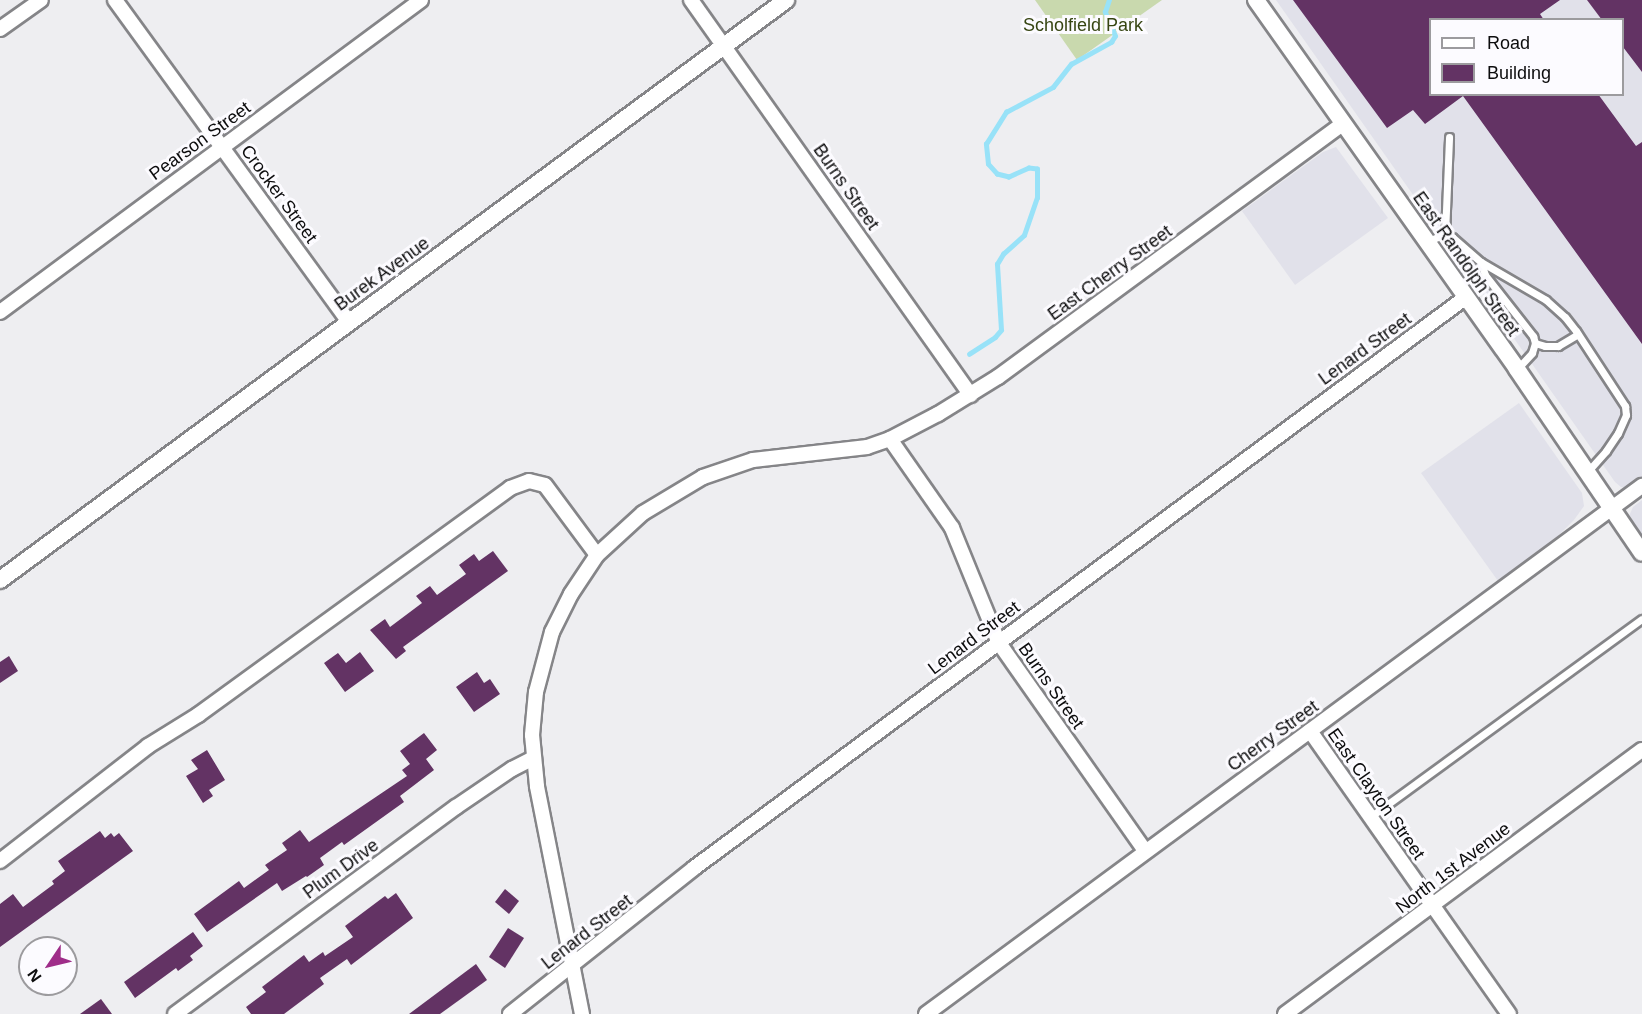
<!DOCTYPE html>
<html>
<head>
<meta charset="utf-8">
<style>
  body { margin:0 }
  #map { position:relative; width:1642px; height:1014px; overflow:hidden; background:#eeeef1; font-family:Helvetica,sans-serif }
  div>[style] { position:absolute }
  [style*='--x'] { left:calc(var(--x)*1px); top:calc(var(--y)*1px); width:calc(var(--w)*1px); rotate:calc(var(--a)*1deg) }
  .built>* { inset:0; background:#e1e1ea }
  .green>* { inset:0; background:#c9d9ae }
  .stream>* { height:4.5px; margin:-2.25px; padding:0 2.25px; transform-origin:2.25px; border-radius:2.25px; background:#98e2f8 }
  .building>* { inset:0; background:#633364 }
  .roads { filter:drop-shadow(2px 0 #858588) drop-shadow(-2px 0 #858588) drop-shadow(0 2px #858588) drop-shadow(0 -2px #858588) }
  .service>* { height:7px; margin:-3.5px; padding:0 3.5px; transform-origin:3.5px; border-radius:3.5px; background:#fff }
  .minor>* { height:14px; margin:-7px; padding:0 7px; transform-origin:7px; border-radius:7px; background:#fff }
  .tertiary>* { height:16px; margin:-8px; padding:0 8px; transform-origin:8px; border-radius:8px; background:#fff }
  span { translate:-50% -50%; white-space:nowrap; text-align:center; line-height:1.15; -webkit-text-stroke:6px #fcfbff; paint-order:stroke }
  .park-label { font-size:18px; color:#364512 }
  .street-label { font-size:18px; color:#0c0c0d }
  .legend { position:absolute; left:1429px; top:18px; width:195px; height:78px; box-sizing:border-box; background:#fcfbff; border:2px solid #9c9b9e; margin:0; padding:8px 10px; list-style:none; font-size:18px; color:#0c0c0d }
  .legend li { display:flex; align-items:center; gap:12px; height:30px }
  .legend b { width:30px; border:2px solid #9c9b9e }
  .north { position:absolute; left:18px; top:936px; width:60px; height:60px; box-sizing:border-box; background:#fcfbff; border:2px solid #9c9b9e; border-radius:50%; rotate:235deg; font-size:16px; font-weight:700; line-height:24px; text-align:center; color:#0c0c0d }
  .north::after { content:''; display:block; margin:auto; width:21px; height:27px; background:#9f2d89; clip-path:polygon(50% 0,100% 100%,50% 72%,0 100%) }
</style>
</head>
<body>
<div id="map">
  <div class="built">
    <i style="clip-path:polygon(evenodd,1276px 0,1642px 0,1642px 478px,1627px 488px,1621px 487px,1615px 482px,1276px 0,1430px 20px,1622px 20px,1622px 94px,1430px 94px,1430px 20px)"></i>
    <i style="clip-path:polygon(1336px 147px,1388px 218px,1295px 285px,1242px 211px,1323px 152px)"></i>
    <i style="clip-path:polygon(1519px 403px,1582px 493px,1584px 506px,1574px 520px,1558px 536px,1498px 581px,1421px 473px)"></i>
    <i style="clip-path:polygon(1642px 500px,1642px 539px,1629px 516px,1633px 507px)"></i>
  </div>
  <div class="green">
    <i style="clip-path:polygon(1035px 0,1162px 0,1077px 60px)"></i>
  </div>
  <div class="stream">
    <i style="--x:969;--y:354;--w:31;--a:-33"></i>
    <i style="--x:995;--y:337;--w:9;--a:-49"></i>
    <i style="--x:1001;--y:330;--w:66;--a:-93.5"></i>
    <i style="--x:997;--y:264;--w:12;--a:-59"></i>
    <i style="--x:1003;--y:254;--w:28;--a:-42"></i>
    <i style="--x:1024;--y:235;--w:39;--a:-71"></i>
    <i style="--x:1037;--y:198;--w:29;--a:-90"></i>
    <i style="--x:1037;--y:169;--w:8;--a:-173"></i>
    <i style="--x:1029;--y:168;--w:22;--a:156"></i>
    <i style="--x:1009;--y:177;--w:12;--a:-166"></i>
    <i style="--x:997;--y:174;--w:13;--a:-132"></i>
    <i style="--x:988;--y:164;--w:20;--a:-96"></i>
    <i style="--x:986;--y:144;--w:38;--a:-58"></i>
    <i style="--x:1006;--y:112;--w:53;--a:-28"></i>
    <i style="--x:1053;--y:87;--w:29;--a:-52"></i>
    <i style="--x:1071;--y:64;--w:46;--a:-28.8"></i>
    <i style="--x:1111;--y:42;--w:7;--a:-56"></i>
    <i style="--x:1115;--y:36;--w:26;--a:-113"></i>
    <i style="--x:1105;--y:12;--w:13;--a:-72"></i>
  </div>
  <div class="building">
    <i style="clip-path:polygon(1293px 0,1560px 0,1540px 14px,1544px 20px,1431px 20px,1431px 94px,1598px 94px,1636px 146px,1642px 142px,1642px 344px,1463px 96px,1425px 124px,1413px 110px,1387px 128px)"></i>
    <i style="clip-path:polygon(1587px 0,1642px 0,1642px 72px,1623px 47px,1623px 20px,1602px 20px)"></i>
    <i style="clip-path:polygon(493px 551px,508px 571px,403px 647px,406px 651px,396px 659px,370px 630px,385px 619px,390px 627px,422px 603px,416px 596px,430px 586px,437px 595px,466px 574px,459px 565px,474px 554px,479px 561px)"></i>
    <i style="clip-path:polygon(360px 652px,374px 671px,345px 692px,324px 663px,338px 653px,346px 663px)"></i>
    <i style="clip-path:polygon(9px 656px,18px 671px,0 683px,0 662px)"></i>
    <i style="clip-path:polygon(477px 672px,484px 683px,490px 679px,500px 694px,474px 712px,456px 687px)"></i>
    <i style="clip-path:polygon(424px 733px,437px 750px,426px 759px,434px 770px,400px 796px,404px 802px,344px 845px,342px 842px,320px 858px,324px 865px,307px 877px,306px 876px,282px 891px,277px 883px,207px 932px,194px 914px,239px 881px,244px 888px,269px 870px,265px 865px,287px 850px,282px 843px,300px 830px,309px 842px,407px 776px,402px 770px,410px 764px,400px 751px)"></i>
    <i style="clip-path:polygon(207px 750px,225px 780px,209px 790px,213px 796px,203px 803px,186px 776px,198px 769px,191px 760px)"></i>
    <i style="clip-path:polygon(100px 831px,105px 838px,111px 833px,114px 837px,119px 833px,133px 851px,0 947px,0 904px,13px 894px,23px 907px,54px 884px,52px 881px,65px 871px,58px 861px)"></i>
    <i style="clip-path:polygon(505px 889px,519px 901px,509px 914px,495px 902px)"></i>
    <i style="clip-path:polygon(396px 893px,413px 918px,351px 965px,347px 959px,320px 978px,324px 984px,284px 1014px,251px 1014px,246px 1007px,266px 992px,262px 987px,304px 955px,309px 962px,323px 952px,325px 956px,353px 937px,345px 926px,385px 896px,388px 899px)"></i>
    <i style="clip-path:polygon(508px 928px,524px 938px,505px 968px,489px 957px)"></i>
    <i style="clip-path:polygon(193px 932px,203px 946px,190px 956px,193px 960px,178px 971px,176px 968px,135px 998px,124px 982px)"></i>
    <i style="clip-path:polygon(476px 964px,487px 980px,440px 1014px,409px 1014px)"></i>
    <i style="clip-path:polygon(101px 999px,112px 1014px,80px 1014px)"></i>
  </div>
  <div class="roads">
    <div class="service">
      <i style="--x:1445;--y:234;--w:97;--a:-87.6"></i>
      <i style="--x:1428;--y:241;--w:18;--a:-22"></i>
      <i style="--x:1445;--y:234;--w:8;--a:23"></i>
      <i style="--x:1452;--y:237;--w:38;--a:41"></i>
      <i style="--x:1481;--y:262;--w:75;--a:30.3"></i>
      <i style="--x:1546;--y:300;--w:25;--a:42"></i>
      <i style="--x:1565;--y:317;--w:18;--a:52"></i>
      <i style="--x:1576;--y:331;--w:90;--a:56.8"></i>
      <i style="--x:1625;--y:406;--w:9;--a:84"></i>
      <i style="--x:1626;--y:415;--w:20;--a:114"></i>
      <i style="--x:1618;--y:433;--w:22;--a:124"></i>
      <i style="--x:1606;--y:451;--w:28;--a:132"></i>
      <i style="--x:1481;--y:262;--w:14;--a:73"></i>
      <i style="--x:1485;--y:275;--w:78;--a:51.8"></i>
      <i style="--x:1533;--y:336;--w:7;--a:74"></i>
      <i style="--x:1535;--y:343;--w:10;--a:107"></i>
      <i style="--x:1532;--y:353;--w:22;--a:133"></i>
      <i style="--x:1535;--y:343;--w:10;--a:17"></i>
      <i style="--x:1545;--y:346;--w:13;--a:0"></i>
      <i style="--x:1558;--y:346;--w:23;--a:-31"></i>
      <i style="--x:1370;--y:817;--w:336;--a:-36.1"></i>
    </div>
    <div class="minor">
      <i style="--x:115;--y:0;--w:398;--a:54"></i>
      <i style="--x:691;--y:0;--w:484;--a:54.7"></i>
      <i style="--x:0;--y:29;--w:50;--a:-35.3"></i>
      <i style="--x:0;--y:312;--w:524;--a:-36.54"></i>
      <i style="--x:890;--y:439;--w:108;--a:55.1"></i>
      <i style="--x:952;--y:528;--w:124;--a:67.8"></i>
      <i style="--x:999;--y:643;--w:254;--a:54.9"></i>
      <i style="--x:1310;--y:731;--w:346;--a:54.9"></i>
      <i style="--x:0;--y:861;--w:187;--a:-37.8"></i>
      <i style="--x:148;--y:746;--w:59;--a:-31.8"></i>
      <i style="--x:198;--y:715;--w:386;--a:-36"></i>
      <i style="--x:510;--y:488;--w:20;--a:-20"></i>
      <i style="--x:529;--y:481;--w:16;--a:14"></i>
      <i style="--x:545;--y:485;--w:87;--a:53.4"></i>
      <i style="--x:175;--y:1014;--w:349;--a:-36.4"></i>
      <i style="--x:456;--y:807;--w:68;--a:-34.2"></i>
      <i style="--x:512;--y:769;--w:22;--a:-27"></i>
      <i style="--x:510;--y:1014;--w:235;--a:-38.4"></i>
      <i style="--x:694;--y:868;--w:959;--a:-36.48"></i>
      <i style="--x:582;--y:1014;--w:232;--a:-101.2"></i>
      <i style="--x:537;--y:786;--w:51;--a:-95.6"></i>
      <i style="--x:532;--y:735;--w:43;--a:-84.7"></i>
      <i style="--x:536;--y:692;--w:62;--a:-75.1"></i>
      <i style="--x:552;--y:632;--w:42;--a:-63.4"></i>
      <i style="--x:571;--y:594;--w:47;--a:-56.3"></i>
      <i style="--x:597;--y:555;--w:62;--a:-42.4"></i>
      <i style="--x:643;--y:513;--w:70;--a:-31"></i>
      <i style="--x:703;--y:477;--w:53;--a:-18.8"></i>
      <i style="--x:753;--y:460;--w:115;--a:-6.5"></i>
      <i style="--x:867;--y:447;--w:24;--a:-19"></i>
      <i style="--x:890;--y:439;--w:54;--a:-27.5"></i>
      <i style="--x:938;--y:414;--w:70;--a:-31.7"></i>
      <i style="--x:998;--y:377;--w:428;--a:-36.3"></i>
      <i style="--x:926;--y:1014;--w:890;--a:-36.41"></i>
      <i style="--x:1285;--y:1014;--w:444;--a:-36.5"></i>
    </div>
    <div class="tertiary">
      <i style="--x:1256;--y:0;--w:452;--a:54.7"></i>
      <i style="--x:1517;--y:369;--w:222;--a:55.8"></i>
      <i style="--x:0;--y:580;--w:977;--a:-36.42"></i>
    </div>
  </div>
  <div class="park-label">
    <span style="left:1083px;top:25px">Scholfield Park</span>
  </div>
  <div class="street-label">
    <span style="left:200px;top:141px;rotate:-36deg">Pearson Street</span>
    <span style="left:846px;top:187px;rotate:55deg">Burns Street</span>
    <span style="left:279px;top:194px;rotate:54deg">Crocker Street</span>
    <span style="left:1466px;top:264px;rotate:55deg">East Randolph Street</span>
    <span style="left:1110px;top:273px;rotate:-36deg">East Cherry Street</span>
    <span style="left:382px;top:274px;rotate:-36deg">Burek Avenue</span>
    <span style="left:1365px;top:349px;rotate:-36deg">Lenard Street</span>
    <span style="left:974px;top:638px;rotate:-37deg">Lenard Street</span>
    <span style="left:1051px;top:686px;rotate:55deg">Burns Street</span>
    <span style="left:1273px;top:736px;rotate:-36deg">Cherry Street</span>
    <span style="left:1376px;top:794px;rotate:55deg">East Clayton Street</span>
    <span style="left:1453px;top:868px;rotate:-37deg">North 1st Avenue</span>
    <span style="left:341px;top:869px;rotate:-36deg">Plum Drive</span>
    <span style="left:587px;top:932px;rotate:-38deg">Lenard Street</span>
  </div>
  <ul class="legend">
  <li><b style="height:8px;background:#fff"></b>Road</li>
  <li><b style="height:16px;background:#633364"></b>Building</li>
  </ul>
  <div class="north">N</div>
</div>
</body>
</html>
